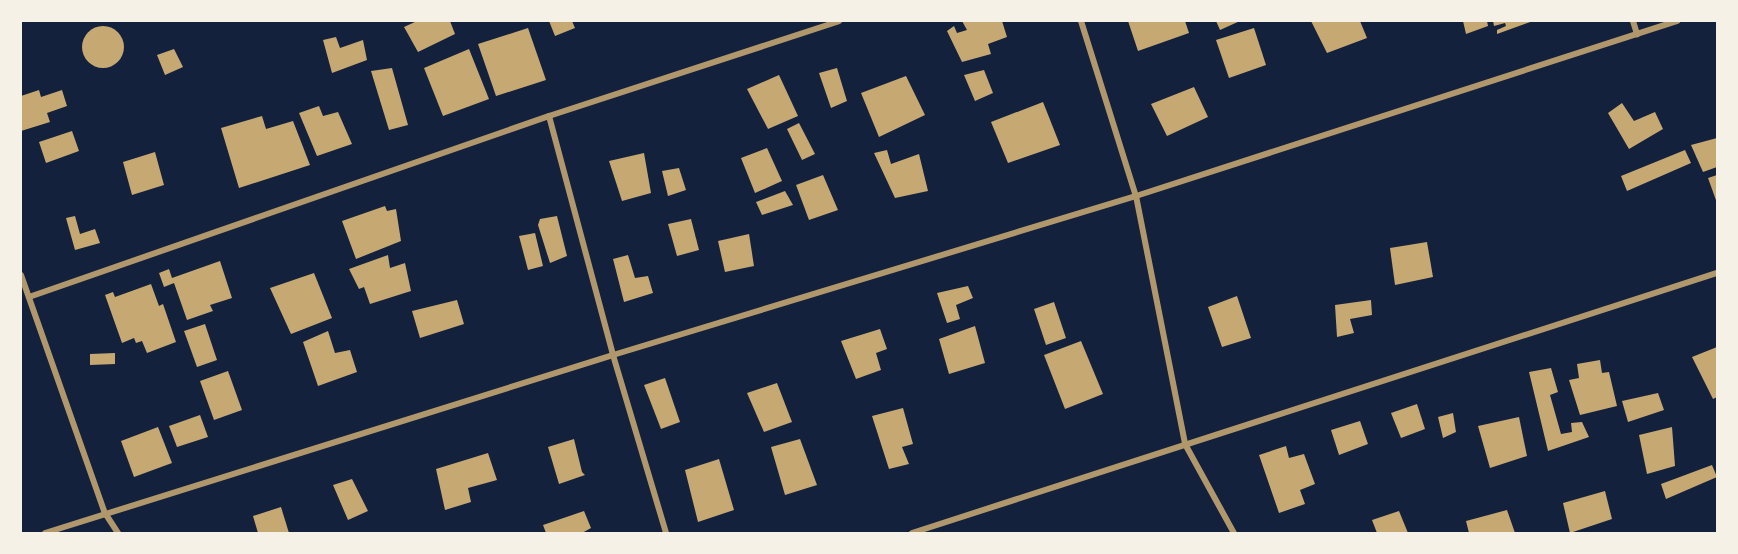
<!DOCTYPE html>
<html>
<head>
<meta charset="utf-8">
<style>
  body { margin:0 }
  #map { position:relative; width:1738px; height:554px; overflow:hidden; background:#14213d; font-family:Inter,sans-serif }
  div>[style] { position:absolute }
  [style*='--x'] { left:calc(var(--x)*1px); top:calc(var(--y)*1px); width:calc(var(--w)*1px); rotate:calc(var(--a)*1deg) }
  .building>* { inset:0; background:#c6a872 }
  .round { border-radius:50% }
  .minor>* { height:6px; margin:-3px; padding:0 3px; transform-origin:3px; border-radius:3px; background:#b1986c }
  span { translate:-50% -50%; white-space:nowrap; text-align:center; line-height:1.15; -webkit-text-stroke:5px #f6f1e7; paint-order:stroke }
  .frame { position:absolute; inset:0; border:22px solid #f6f1e7; pointer-events:none }
</style>
</head>
<body>
<div id="map">
  <div class="building">
    <i style="clip-path:polygon(417px 21px,450px 21px,455px 34px,418px 52px,404px 27px)"></i>
    <i style="clip-path:polygon(549px 21px,572px 21px,575px 28px,555px 36px)"></i>
    <i style="clip-path:polygon(962px 21px,1002px 21px,1007px 37px,988px 44px,991px 54px,962px 62px,947px 31px,954px 26px,957px 33px,967px 30px)"></i>
    <i style="clip-path:polygon(1128px 21px,1185px 21px,1189px 33px,1138px 51px)"></i>
    <i style="clip-path:polygon(1216px 21px,1240px 21px,1220px 30px)"></i>
    <i style="clip-path:polygon(1311px 21px,1360px 21px,1367px 38px,1327px 53px)"></i>
    <i style="clip-path:polygon(1463px 21px,1487px 21px,1488px 26px,1466px 34px)"></i>
    <i style="clip-path:polygon(1493px 21px,1533px 21px,1497px 34px,1497px 30px,1506px 26px,1505px 23px,1494px 26px)"></i>
    <i class="round" style="left:82px;top:26px;width:42px;height:42px"></i>
    <i style="clip-path:polygon(528px 28px,546px 80px,496px 96px,478px 44px)"></i>
    <i style="clip-path:polygon(1254px 28px,1266px 65px,1229px 78px,1216px 40px)"></i>
    <i style="clip-path:polygon(336px 37px,340px 48px,363px 40px,367px 60px,332px 73px,323px 40px)"></i>
    <i style="clip-path:polygon(174px 49px,183px 67px,165px 75px,157px 55px)"></i>
    <i style="clip-path:polygon(469px 49px,489px 99px,443px 116px,424px 68px)"></i>
    <i style="clip-path:polygon(392px 68px,408px 125px,389px 130px,371px 71px)"></i>
    <i style="clip-path:polygon(837px 68px,847px 101px,831px 108px,819px 73px)"></i>
    <i style="clip-path:polygon(984px 70px,993px 93px,975px 101px,964px 75px)"></i>
    <i style="clip-path:polygon(779px 75px,798px 116px,768px 129px,747px 89px)"></i>
    <i style="clip-path:polygon(906px 76px,925px 115px,879px 137px,861px 93px)"></i>
    <i style="clip-path:polygon(1194px 87px,1208px 117px,1167px 136px,1151px 104px)"></i>
    <i style="clip-path:polygon(39px 90px,41px 97px,62px 90px,67px 106px,47px 113px,50px 122px,21px 131px,21px 96px)"></i>
    <i style="clip-path:polygon(1043px 102px,1060px 145px,1008px 163px,991px 122px)"></i>
    <i style="clip-path:polygon(1622px 103px,1634px 121px,1655px 112px,1663px 129px,1629px 149px,1608px 113px)"></i>
    <i style="clip-path:polygon(319px 106px,323px 116px,338px 112px,352px 144px,317px 156px,299px 113px)"></i>
    <i style="clip-path:polygon(262px 116px,266px 129px,293px 121px,310px 165px,239px 188px,221px 128px)"></i>
    <i style="clip-path:polygon(799px 123px,815px 154px,802px 160px,787px 129px)"></i>
    <i style="clip-path:polygon(72px 131px,79px 151px,46px 163px,39px 142px)"></i>
    <i style="clip-path:polygon(1717px 138px,1717px 167px,1703px 172px,1691px 145px)"></i>
    <i style="clip-path:polygon(767px 148px,782px 181px,755px 193px,741px 158px)"></i>
    <i style="clip-path:polygon(887px 150px,891px 164px,919px 154px,928px 191px,895px 198px,874px 153px)"></i>
    <i style="clip-path:polygon(1685px 150px,1691px 163px,1627px 191px,1621px 176px)"></i>
    <i style="clip-path:polygon(155px 152px,164px 185px,132px 195px,123px 162px)"></i>
    <i style="clip-path:polygon(644px 153px,651px 193px,622px 201px,609px 161px)"></i>
    <i style="clip-path:polygon(679px 168px,686px 190px,668px 196px,662px 171px)"></i>
    <i style="clip-path:polygon(823px 175px,838px 210px,809px 220px,796px 185px)"></i>
    <i style="clip-path:polygon(1717px 175px,1717px 203px,1708px 178px)"></i>
    <i style="clip-path:polygon(785px 191px,793px 205px,762px 215px,756px 202px)"></i>
    <i style="clip-path:polygon(385px 206px,387px 211px,396px 209px,401px 241px,356px 259px,342px 221px)"></i>
    <i style="clip-path:polygon(75px 216px,80px 234px,95px 229px,100px 243px,75px 250px,66px 218px)"></i>
    <i style="clip-path:polygon(557px 216px,567px 256px,550px 263px,538px 225px,540px 219px)"></i>
    <i style="clip-path:polygon(691px 219px,699px 250px,677px 256px,668px 224px)"></i>
    <i style="clip-path:polygon(535px 233px,543px 266px,528px 270px,519px 236px)"></i>
    <i style="clip-path:polygon(749px 234px,754px 266px,725px 272px,718px 241px)"></i>
    <i style="clip-path:polygon(1427px 242px,1433px 277px,1395px 285px,1390px 248px)"></i>
    <i style="clip-path:polygon(388px 255px,390px 268px,405px 263px,411px 291px,370px 304px,364px 287px,359px 289px,349px 269px)"></i>
    <i style="clip-path:polygon(628px 255px,635px 278px,648px 276px,653px 293px,624px 302px,613px 259px)"></i>
    <i style="clip-path:polygon(220px 261px,232px 298px,210px 305px,213px 311px,187px 320px,174px 283px,164px 287px,159px 273px,169px 269px,172px 278px)"></i>
    <i style="clip-path:polygon(314px 273px,332px 318px,291px 334px,270px 288px)"></i>
    <i style="clip-path:polygon(151px 284px,159px 306px,163px 304px,176px 342px,147px 353px,142px 341px,136px 343px,134px 338px,122px 343px,105px 295px,113px 292px,115px 297px)"></i>
    <i style="clip-path:polygon(968px 286px,973px 298px,956px 305px,960px 319px,947px 323px,937px 293px)"></i>
    <i style="clip-path:polygon(1237px 296px,1251px 338px,1222px 347px,1208px 307px)"></i>
    <i style="clip-path:polygon(457px 300px,464px 324px,420px 338px,412px 311px)"></i>
    <i style="clip-path:polygon(1371px 300px,1372px 315px,1350px 319px,1354px 333px,1337px 337px,1335px 305px)"></i>
    <i style="clip-path:polygon(1054px 302px,1066px 338px,1046px 345px,1034px 309px)"></i>
    <i style="clip-path:polygon(205px 324px,217px 360px,197px 367px,184px 331px)"></i>
    <i style="clip-path:polygon(975px 326px,985px 363px,949px 374px,939px 339px)"></i>
    <i style="clip-path:polygon(880px 329px,887px 349px,876px 353px,881px 370px,856px 379px,841px 341px)"></i>
    <i style="clip-path:polygon(328px 331px,335px 353px,350px 350px,357px 372px,318px 386px,303px 342px)"></i>
    <i style="clip-path:polygon(1081px 341px,1103px 394px,1065px 409px,1044px 355px)"></i>
    <i style="clip-path:polygon(1717px 347px,1717px 397px,1713px 399px,1692px 357px)"></i>
    <i style="clip-path:polygon(115px 353px,115px 364px,90px 365px,90px 354px)"></i>
    <i style="clip-path:polygon(1600px 360px,1602px 373px,1609px 372px,1617px 406px,1580px 415px,1569px 380px,1579px 378px,1577px 364px)"></i>
    <i style="clip-path:polygon(1551px 368px,1558px 392px,1550px 395px,1561px 434px,1572px 432px,1571px 423px,1582px 422px,1589px 437px,1548px 451px,1529px 372px)"></i>
    <i style="clip-path:polygon(228px 371px,242px 410px,214px 420px,200px 381px)"></i>
    <i style="clip-path:polygon(665px 378px,680px 422px,661px 429px,644px 385px)"></i>
    <i style="clip-path:polygon(777px 383px,792px 422px,764px 432px,747px 393px)"></i>
    <i style="clip-path:polygon(1658px 393px,1664px 410px,1628px 422px,1622px 401px)"></i>
    <i style="clip-path:polygon(1417px 404px,1425px 429px,1401px 438px,1391px 413px)"></i>
    <i style="clip-path:polygon(903px 408px,913px 444px,902px 447px,909px 464px,889px 469px,872px 416px)"></i>
    <i style="clip-path:polygon(1453px 413px,1456px 432px,1443px 438px,1438px 417px)"></i>
    <i style="clip-path:polygon(200px 415px,208px 437px,177px 447px,169px 426px)"></i>
    <i style="clip-path:polygon(1519px 417px,1527px 456px,1490px 468px,1478px 426px)"></i>
    <i style="clip-path:polygon(1360px 421px,1368px 444px,1339px 455px,1331px 430px)"></i>
    <i style="clip-path:polygon(158px 427px,172px 463px,134px 477px,121px 441px)"></i>
    <i style="clip-path:polygon(1672px 427px,1675px 466px,1647px 474px,1639px 435px)"></i>
    <i style="clip-path:polygon(574px 439px,582px 472px,585px 475px,559px 484px,548px 447px)"></i>
    <i style="clip-path:polygon(800px 439px,817px 485px,785px 495px,771px 447px)"></i>
    <i style="clip-path:polygon(1286px 446px,1289px 458px,1304px 454px,1315px 484px,1300px 490px,1305px 504px,1279px 513px,1259px 455px)"></i>
    <i style="clip-path:polygon(488px 453px,497px 480px,468px 488px,471px 502px,445px 510px,436px 469px)"></i>
    <i style="clip-path:polygon(719px 459px,734px 510px,698px 522px,685px 470px)"></i>
    <i style="clip-path:polygon(1712px 465px,1717px 477px,1666px 499px,1661px 484px)"></i>
    <i style="clip-path:polygon(352px 479px,368px 511px,348px 520px,333px 485px)"></i>
    <i style="clip-path:polygon(1605px 491px,1612px 519px,1570px 533px,1563px 503px)"></i>
    <i style="clip-path:polygon(281px 507px,289px 533px,258px 533px,253px 516px)"></i>
    <i style="clip-path:polygon(1507px 510px,1515px 533px,1469px 533px,1466px 521px)"></i>
    <i style="clip-path:polygon(584px 511px,591px 528px,582px 533px,546px 533px,543px 525px)"></i>
    <i style="clip-path:polygon(1399px 511px,1408px 533px,1377px 533px,1372px 520px)"></i>
  </div>
  <div class="minor">
    <i style="--x:1081;--y:21;--w:183;--a:72.6"></i>
    <i style="--x:1136;--y:196;--w:253;--a:78.8"></i>
    <i style="--x:1185;--y:444;--w:102;--a:61.2"></i>
    <i style="--x:1633;--y:21;--w:14;--a:73"></i>
    <i style="--x:549;--y:116;--w:247;--a:75"></i>
    <i style="--x:613;--y:355;--w:186;--a:73.4"></i>
    <i style="--x:21;--y:275;--w:252;--a:70.6"></i>
    <i style="--x:105;--y:513;--w:24;--a:57"></i>
    <i style="--x:29;--y:297;--w:551;--a:-19.19"></i>
    <i style="--x:549;--y:116;--w:305;--a:-18.1"></i>
    <i style="--x:45;--y:533;--w:595;--a:-17.4"></i>
    <i style="--x:613;--y:355;--w:547;--a:-16.91"></i>
    <i style="--x:1136;--y:196;--w:569;--a:-17.93"></i>
    <i style="--x:912;--y:533;--w:846;--a:-17.9"></i>
  </div>
  <div class="frame"></div>
</div>
</body>
</html>
